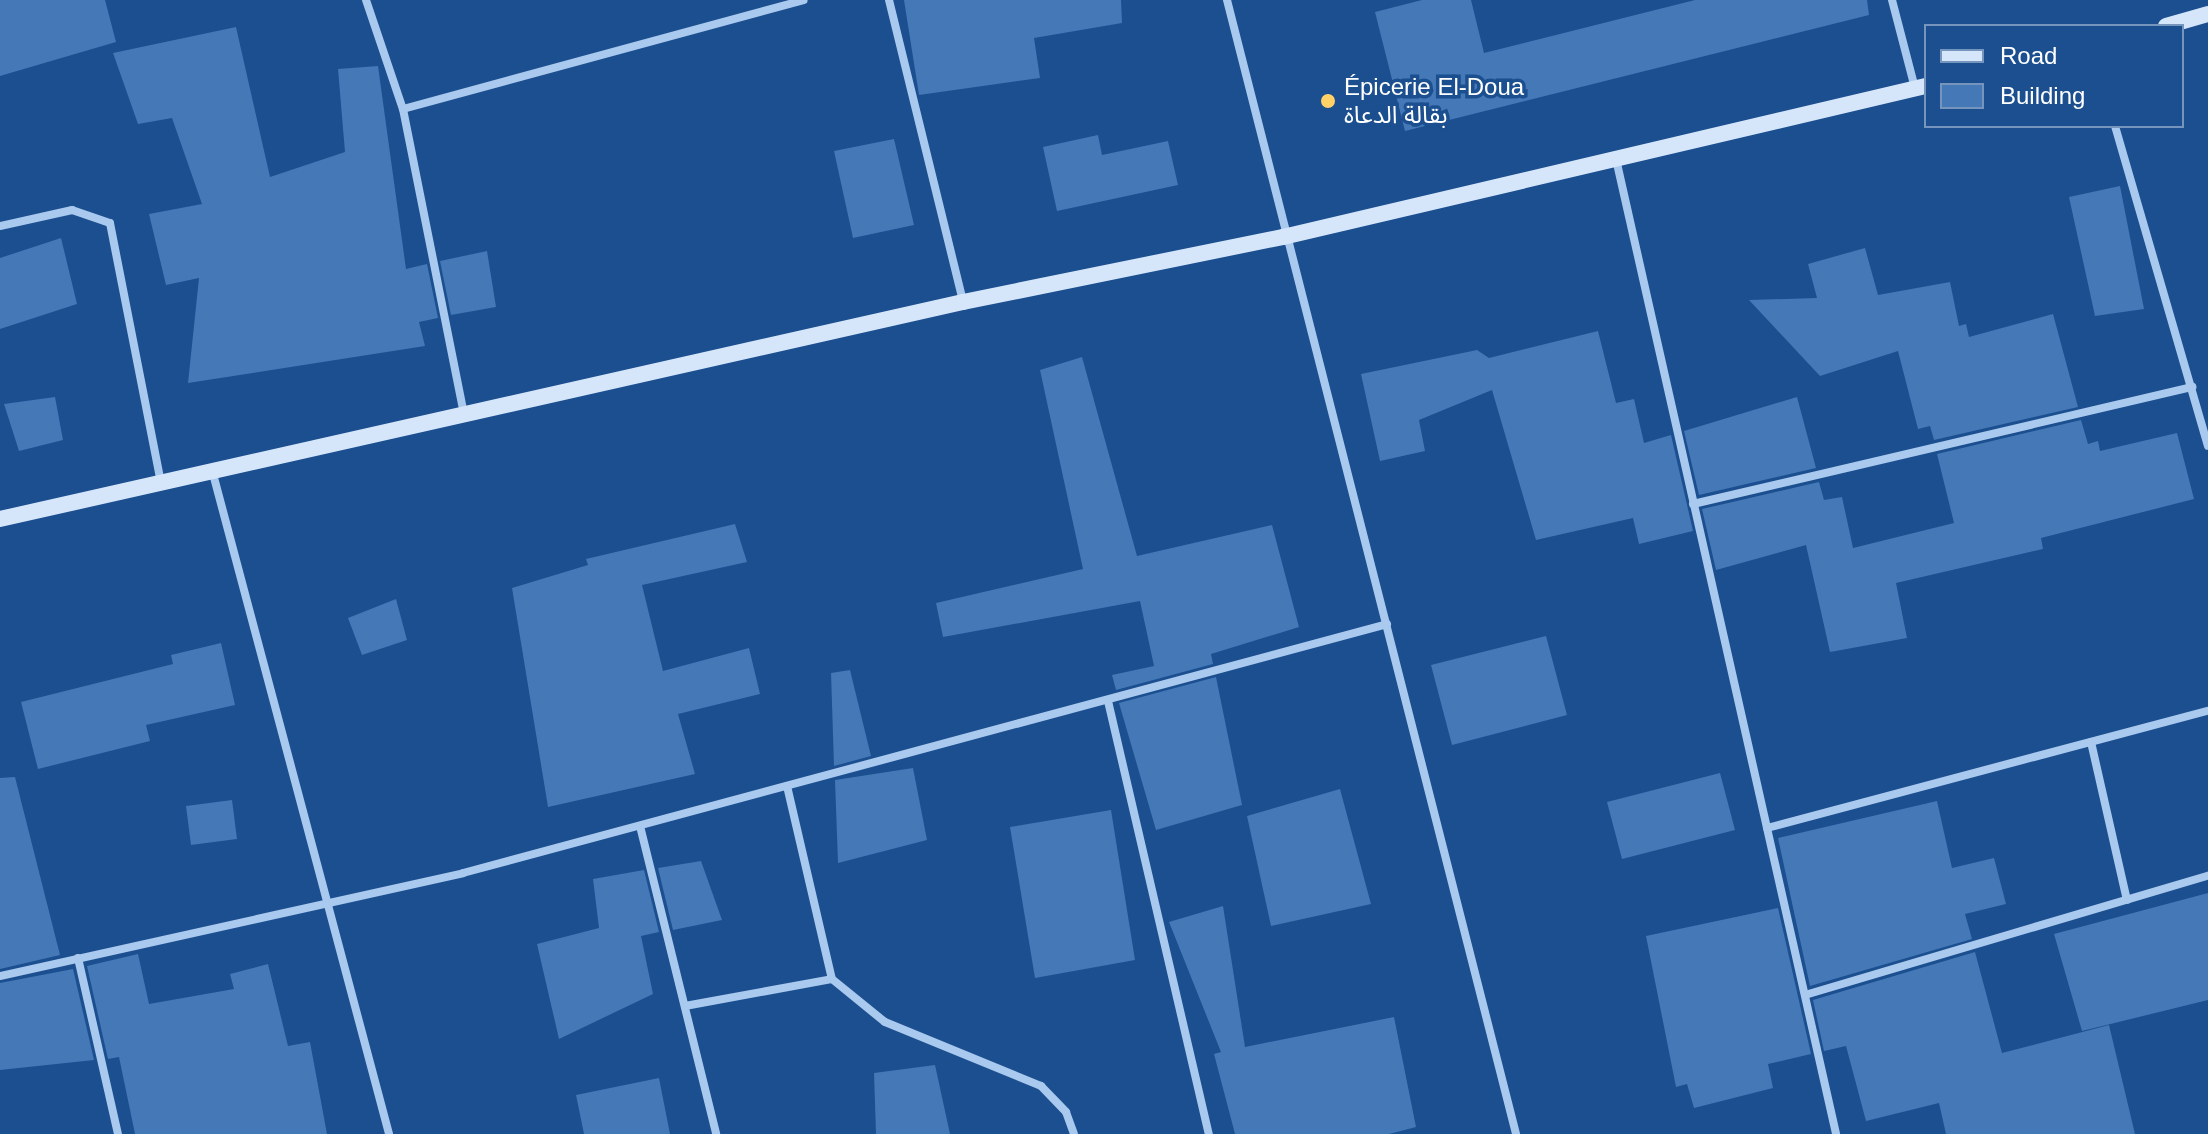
<!DOCTYPE html>
<html>
<head>
<meta charset="utf-8">
<style>
  body { margin:0 }
  #map { position:relative; width:2208px; height:1134px; overflow:hidden; background:#1b4f8f; font-family:Arial,"Noto Sans Arabic",sans-serif }
  div>[style] { position:absolute }
  [style*='--x'] { left:calc(var(--x)*1px); top:calc(var(--y)*1px); width:calc(var(--w)*1px); rotate:calc(var(--a)*1deg) }
  .building>* { inset:0; background:#4478b7 }
  .street>* { height:8px; margin:-4px; padding:0 4px; transform-origin:4px; border-radius:4px; background:#a9c9ee }
  .secondary>* { height:16px; margin:-8px; padding:0 8px; transform-origin:8px; border-radius:8px; background:#d6e6fa }
  .dots>* { width:22px; height:22px; translate:-50% -50%; box-sizing:border-box; border:4px solid #1b4f8f; border-radius:50% }
  span { translate:-50% -50%; white-space:nowrap; text-align:center; line-height:1.15; -webkit-text-stroke:7px #1b4f8f; paint-order:stroke }
  .poi-label { font-size:24px; color:#fff }
  .left { translate:0 -50%; text-align:left }
  .legend { position:absolute; left:1924px; top:24px; width:260px; height:104px; box-sizing:border-box; background:#1b4f8f; border:2px solid #7695bc; margin:0; padding:10px 14px; list-style:none; font-size:24px; color:#fff }
  .legend li { display:flex; align-items:center; gap:16px; height:40px }
  .legend b { width:40px; border:2px solid #7695bc }
</style>
</head>
<body>
<div id="map">
  <div class="building">
    <i style="clip-path:polygon(0 0,105px 0,116px 42px,0 76px)"></i>
    <i style="clip-path:polygon(904px 0,1121px 0,1122px 23px,1034px 38px,1040px 78px,919px 95px)"></i>
    <i style="clip-path:polygon(1422px 0,1471px 0,1484px 53px,1695px 0,1867px 0,1869px 15px,1405px 131px,1375px 12px)"></i>
    <i style="clip-path:polygon(236px 27px,270px 177px,345px 152px,338px 69px,378px 66px,406px 269px,427px 264px,438px 318px,419px 322px,425px 346px,188px 383px,199px 278px,166px 285px,149px 214px,202px 204px,172px 118px,138px 124px,113px 53px)"></i>
    <i style="clip-path:polygon(1098px 135px,1102px 155px,1168px 141px,1178px 185px,1057px 211px,1043px 147px)"></i>
    <i style="clip-path:polygon(894px 139px,914px 225px,853px 238px,834px 151px)"></i>
    <i style="clip-path:polygon(2120px 186px,2144px 309px,2095px 316px,2069px 197px)"></i>
    <i style="clip-path:polygon(61px 238px,77px 304px,0 329px,0 258px)"></i>
    <i style="clip-path:polygon(1865px 248px,1878px 295px,1950px 282px,1959px 326px,1966px 324px,1969px 337px,2053px 314px,2078px 407px,1934px 440px,1930px 426px,1918px 429px,1898px 351px,1820px 376px,1749px 300px,1817px 298px,1808px 264px)"></i>
    <i style="clip-path:polygon(487px 251px,496px 307px,451px 315px,440px 261px)"></i>
    <i style="clip-path:polygon(1598px 331px,1616px 403px,1634px 399px,1644px 443px,1671px 435px,1693px 531px,1639px 544px,1633px 518px,1536px 540px,1492px 390px,1419px 420px,1425px 451px,1380px 461px,1361px 374px,1477px 350px,1489px 358px)"></i>
    <i style="clip-path:polygon(1082px 357px,1137px 556px,1272px 525px,1299px 627px,1211px 654px,1213px 664px,1116px 690px,1112px 675px,1154px 666px,1140px 601px,943px 637px,936px 603px,1083px 569px,1040px 370px)"></i>
    <i style="clip-path:polygon(55px 397px,63px 440px,19px 451px,4px 404px)"></i>
    <i style="clip-path:polygon(1797px 397px,1816px 468px,1699px 495px,1684px 431px)"></i>
    <i style="clip-path:polygon(2081px 420px,2088px 444px,2098px 441px,2100px 451px,2177px 433px,2194px 499px,2041px 538px,2043px 549px,1896px 583px,1907px 638px,1830px 652px,1806px 545px,1716px 570px,1702px 509px,1819px 482px,1824px 500px,1842px 497px,1853px 548px,1954px 523px,1937px 454px)"></i>
    <i style="clip-path:polygon(735px 524px,747px 562px,642px 585px,663px 671px,749px 648px,760px 694px,678px 714px,695px 774px,548px 807px,512px 588px,588px 565px,586px 559px)"></i>
    <i style="clip-path:polygon(396px 599px,407px 640px,362px 655px,348px 618px)"></i>
    <i style="clip-path:polygon(1546px 636px,1567px 715px,1452px 745px,1431px 665px)"></i>
    <i style="clip-path:polygon(221px 643px,235px 705px,146px 725px,150px 741px,38px 769px,21px 702px,173px 664px,171px 655px)"></i>
    <i style="clip-path:polygon(850px 670px,871px 756px,834px 766px,831px 673px)"></i>
    <i style="clip-path:polygon(1216px 677px,1242px 805px,1156px 830px,1119px 703px)"></i>
    <i style="clip-path:polygon(913px 768px,927px 840px,838px 863px,835px 780px)"></i>
    <i style="clip-path:polygon(1720px 773px,1735px 830px,1622px 859px,1607px 802px)"></i>
    <i style="clip-path:polygon(15px 777px,60px 955px,0 969px,0 778px)"></i>
    <i style="clip-path:polygon(1340px 789px,1371px 904px,1271px 926px,1247px 816px)"></i>
    <i style="clip-path:polygon(232px 800px,237px 839px,191px 845px,186px 806px)"></i>
    <i style="clip-path:polygon(1937px 801px,1952px 868px,1994px 858px,2006px 904px,1965px 914px,1972px 939px,1810px 986px,1778px 838px)"></i>
    <i style="clip-path:polygon(1111px 810px,1135px 960px,1035px 978px,1010px 827px)"></i>
    <i style="clip-path:polygon(701px 861px,722px 920px,673px 930px,658px 868px)"></i>
    <i style="clip-path:polygon(644px 870px,659px 932px,641px 936px,653px 994px,559px 1039px,537px 944px,599px 928px,593px 879px)"></i>
    <i style="clip-path:polygon(2208px 893px,2208px 1000px,2082px 1031px,2054px 934px)"></i>
    <i style="clip-path:polygon(1223px 906px,1245px 1047px,1394px 1017px,1416px 1127px,1389px 1134px,1235px 1134px,1214px 1054px,1221px 1052px,1169px 922px)"></i>
    <i style="clip-path:polygon(1778px 908px,1811px 1054px,1768px 1064px,1773px 1088px,1694px 1108px,1687px 1084px,1676px 1087px,1646px 936px)"></i>
    <i style="clip-path:polygon(1975px 952px,2002px 1053px,2109px 1025px,2135px 1134px,1946px 1134px,1939px 1103px,1866px 1121px,1846px 1046px,1824px 1051px,1813px 1000px)"></i>
    <i style="clip-path:polygon(138px 954px,149px 1004px,234px 989px,230px 974px,268px 964px,288px 1046px,310px 1042px,327px 1134px,135px 1134px,119px 1057px,108px 1059px,87px 966px)"></i>
    <i style="clip-path:polygon(73px 969px,94px 1060px,0 1070px,0 983px)"></i>
    <i style="clip-path:polygon(935px 1065px,950px 1134px,876px 1134px,874px 1073px)"></i>
    <i style="clip-path:polygon(659px 1078px,670px 1134px,584px 1134px,576px 1095px)"></i>
  </div>
  <div class="street">
    <i style="--x:366;--y:0;--w:115;--a:71.3"></i>
    <i style="--x:403;--y:109;--w:312;--a:78.7"></i>
    <i style="--x:889;--y:0;--w:311;--a:76.2"></i>
    <i style="--x:1227;--y:0;--w:1170;--a:75.7"></i>
    <i style="--x:1892;--y:0;--w:91;--a:75.4"></i>
    <i style="--x:403;--y:109;--w:415;--a:-15.2"></i>
    <i style="--x:2115;--y:126;--w:333;--a:73.8"></i>
    <i style="--x:1616;--y:159;--w:1000;--a:77.28"></i>
    <i style="--x:0;--y:226;--w:74;--a:-12.5"></i>
    <i style="--x:72;--y:210;--w:40;--a:18.9"></i>
    <i style="--x:110;--y:223;--w:260;--a:78.9"></i>
    <i style="--x:212;--y:470;--w:687;--a:75.07"></i>
    <i style="--x:1693;--y:504;--w:513;--a:-13.2"></i>
    <i style="--x:1108;--y:701;--w:445;--a:76.9"></i>
    <i style="--x:2091;--y:742;--w:162;--a:77.2"></i>
    <i style="--x:787;--y:786;--w:198;--a:76.9"></i>
    <i style="--x:640;--y:826;--w:317;--a:76.1"></i>
    <i style="--x:1767;--y:828;--w:456;--a:-14.9"></i>
    <i style="--x:78;--y:958;--w:180;--a:77.2"></i>
    <i style="--x:0;--y:976;--w:474;--a:-12.5"></i>
    <i style="--x:463;--y:873;--w:957;--a:-15.08"></i>
    <i style="--x:1805;--y:995;--w:420;--a:-16.5"></i>
    <i style="--x:685;--y:1006;--w:149;--a:-10.4"></i>
    <i style="--x:832;--y:979;--w:68;--a:39.1"></i>
    <i style="--x:885;--y:1022;--w:169;--a:22.3"></i>
    <i style="--x:1041;--y:1086;--w:36;--a:46"></i>
    <i style="--x:1066;--y:1112;--w:23;--a:70"></i>
  </div>
  <div class="secondary">
    <i style="--x:2166;--y:26;--w:44;--a:-15.9"></i>
    <i style="--x:0;--y:519;--w:987;--a:-12.7"></i>
    <i style="--x:963;--y:302;--w:327;--a:-11.5"></i>
    <i style="--x:1283;--y:237;--w:660;--a:-13.22"></i>
  </div>
  <div class="dots">
    <i style="left:1328px;top:101px;background:#ffd166"></i>
  </div>
  <div class="poi-label">
    <span class="left" style="left:1344px;top:101px">Épicerie El-Doua<br>بقالة الدعاة</span>
  </div>
  <ul class="legend">
  <li><b style="height:10px;background:#d6e6fa"></b>Road</li>
  <li><b style="height:22px;background:#4478b7"></b>Building</li>
  </ul>
</div>
</body>
</html>
